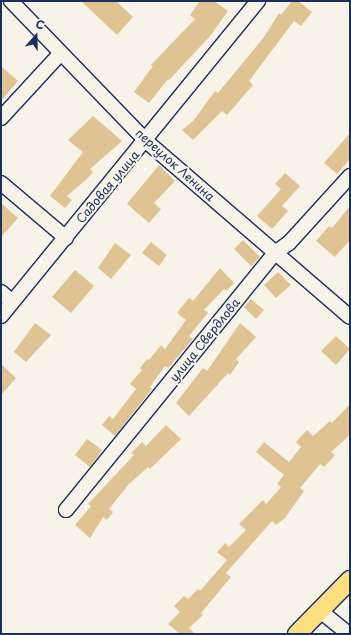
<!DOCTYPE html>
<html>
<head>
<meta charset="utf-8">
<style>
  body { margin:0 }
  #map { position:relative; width:351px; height:635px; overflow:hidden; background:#f7f3e8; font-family:"Playpen Sans",sans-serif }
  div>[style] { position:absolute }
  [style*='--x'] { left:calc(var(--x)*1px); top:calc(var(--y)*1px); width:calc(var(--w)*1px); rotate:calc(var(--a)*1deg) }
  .building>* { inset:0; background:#dfc393 }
  .roads { filter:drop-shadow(1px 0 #1b2f5e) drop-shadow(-1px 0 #1b2f5e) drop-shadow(0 1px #1b2f5e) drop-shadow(0 -1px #1b2f5e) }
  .minor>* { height:14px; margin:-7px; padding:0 7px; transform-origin:7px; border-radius:7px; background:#f7f3e8 }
  .major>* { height:18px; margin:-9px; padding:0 9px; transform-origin:9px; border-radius:9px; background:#fddf80 }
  span { translate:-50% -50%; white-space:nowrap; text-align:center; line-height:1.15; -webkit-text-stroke:4px #f7f3e8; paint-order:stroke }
  .street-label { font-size:12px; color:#1b2f5e }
  .frame { position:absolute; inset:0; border:2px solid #1b2f5e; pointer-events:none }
  .north { position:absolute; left:16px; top:16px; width:40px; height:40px; -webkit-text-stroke:3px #f7f3e8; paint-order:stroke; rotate:20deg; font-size:11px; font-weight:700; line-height:16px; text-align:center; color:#1b2f5e }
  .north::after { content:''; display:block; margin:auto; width:14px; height:18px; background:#1b2f5e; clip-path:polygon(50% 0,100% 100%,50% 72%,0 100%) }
</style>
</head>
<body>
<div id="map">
  <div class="building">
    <i style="clip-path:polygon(81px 1px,116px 1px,133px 17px,117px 35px)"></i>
    <i style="clip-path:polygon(200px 1px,214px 1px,228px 11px,211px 35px,169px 80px,168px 79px,149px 103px,134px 92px,153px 66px,151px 65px,195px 19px,190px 15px)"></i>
    <i style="clip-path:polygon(292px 1px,298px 1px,312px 12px,301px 26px,294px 21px,249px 81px,253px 85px,227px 115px,222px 111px,193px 140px,182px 130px,193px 121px,215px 91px,218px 93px,264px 37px,279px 13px,281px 15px)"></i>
    <i style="clip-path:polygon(1px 66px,18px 81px,1px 101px)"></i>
    <i style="clip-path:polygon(93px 116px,122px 141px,90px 169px,93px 172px,87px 179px,67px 196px,72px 200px,65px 208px,50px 196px,83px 152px,68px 140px)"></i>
    <i style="clip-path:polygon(350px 133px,350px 159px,337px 174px,324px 163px)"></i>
    <i style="clip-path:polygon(159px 165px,175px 181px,154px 203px,161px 209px,149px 223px,127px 204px)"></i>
    <i style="clip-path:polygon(285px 173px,300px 186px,282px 206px,288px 211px,272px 229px,257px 216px,281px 189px,275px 184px)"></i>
    <i style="clip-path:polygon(1px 203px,18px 218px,1px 237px)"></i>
    <i style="clip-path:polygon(350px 206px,350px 240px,335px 257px,316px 241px,329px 226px,332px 228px)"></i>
    <i style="clip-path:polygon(243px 240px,260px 257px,251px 266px,234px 249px)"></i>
    <i style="clip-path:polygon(151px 242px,167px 255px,159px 266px,142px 253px)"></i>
    <i style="clip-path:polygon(115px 243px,131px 255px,111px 279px,98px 268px)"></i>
    <i style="clip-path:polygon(220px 268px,234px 283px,226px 291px,224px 289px,204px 310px,208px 313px,189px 336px,193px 339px,168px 368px,165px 366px,150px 387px,152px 389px,115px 436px,102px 425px,109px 416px,113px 419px,136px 389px,130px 384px,142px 370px,140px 368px,147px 359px,149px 360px,161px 345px,165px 349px,186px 320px,177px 313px,189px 298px,193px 301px)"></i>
    <i style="clip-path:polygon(75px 270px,94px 286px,71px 313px,52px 297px)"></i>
    <i style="clip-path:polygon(278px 272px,291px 285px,276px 298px,264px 285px)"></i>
    <i style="clip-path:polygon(251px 299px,264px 310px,256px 319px,244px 307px)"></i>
    <i style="clip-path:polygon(35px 323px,51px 335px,26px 362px,14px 352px)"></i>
    <i style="clip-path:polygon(240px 323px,256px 337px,236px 359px,239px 362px,230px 375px,228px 373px,189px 416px,176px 403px,203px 368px,207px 371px)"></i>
    <i style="clip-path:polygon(336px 336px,350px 349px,336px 365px,321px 351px)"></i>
    <i style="clip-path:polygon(1px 364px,16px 378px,1px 395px)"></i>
    <i style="clip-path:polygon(350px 404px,350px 435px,331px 452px,335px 455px,324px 467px,320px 464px,300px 488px,304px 491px,285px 518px,276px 525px,272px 521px,226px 573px,231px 577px,201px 613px,203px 615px,189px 628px,195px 634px,180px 634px,168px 624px,180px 612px,174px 606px,184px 596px,188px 599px,198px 589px,200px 591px,227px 560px,217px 552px,225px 543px,229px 547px,246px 530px,239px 524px,263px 500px,266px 504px,281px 487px,277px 484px,284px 475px,256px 452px,264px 442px,289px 462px,301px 447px,296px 442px,307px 430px,313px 436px,330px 421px,332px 423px)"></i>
    <i style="clip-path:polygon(166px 425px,181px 439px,150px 469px,148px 467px,128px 485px,109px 509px,113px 512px,107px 520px,103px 517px,90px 538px,75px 525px,91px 506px,88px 504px,134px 455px,131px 453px,142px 442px,146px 446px)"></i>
    <i style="clip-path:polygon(87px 439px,102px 450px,90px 467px,75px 455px)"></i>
  </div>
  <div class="roads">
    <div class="minor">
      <i style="--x:11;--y:1;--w:194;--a:46"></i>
      <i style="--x:146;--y:141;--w:269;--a:40.8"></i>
      <i style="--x:1;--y:118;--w:88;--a:-47.3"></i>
      <i style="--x:1;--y:183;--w:85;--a:40.2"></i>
      <i style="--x:1;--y:292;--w:15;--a:42"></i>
      <i style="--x:1;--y:316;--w:407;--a:-50.8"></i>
      <i style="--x:66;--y:510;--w:331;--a:-50.9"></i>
      <i style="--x:275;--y:253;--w:17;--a:-36"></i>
      <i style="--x:289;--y:243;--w:91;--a:-47.7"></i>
      <i style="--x:319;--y:610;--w:38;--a:39"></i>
    </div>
    <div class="major">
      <i style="--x:297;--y:634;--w:76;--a:-45.5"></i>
    </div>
  </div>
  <div class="street-label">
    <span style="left:175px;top:165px;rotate:42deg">переулок Ленина</span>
    <span style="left:108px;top:187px;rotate:-50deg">Садовая улица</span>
    <span style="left:205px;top:340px;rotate:-51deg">улица Свердлова</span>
  </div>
  <div class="frame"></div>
  <div class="north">С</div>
</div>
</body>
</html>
